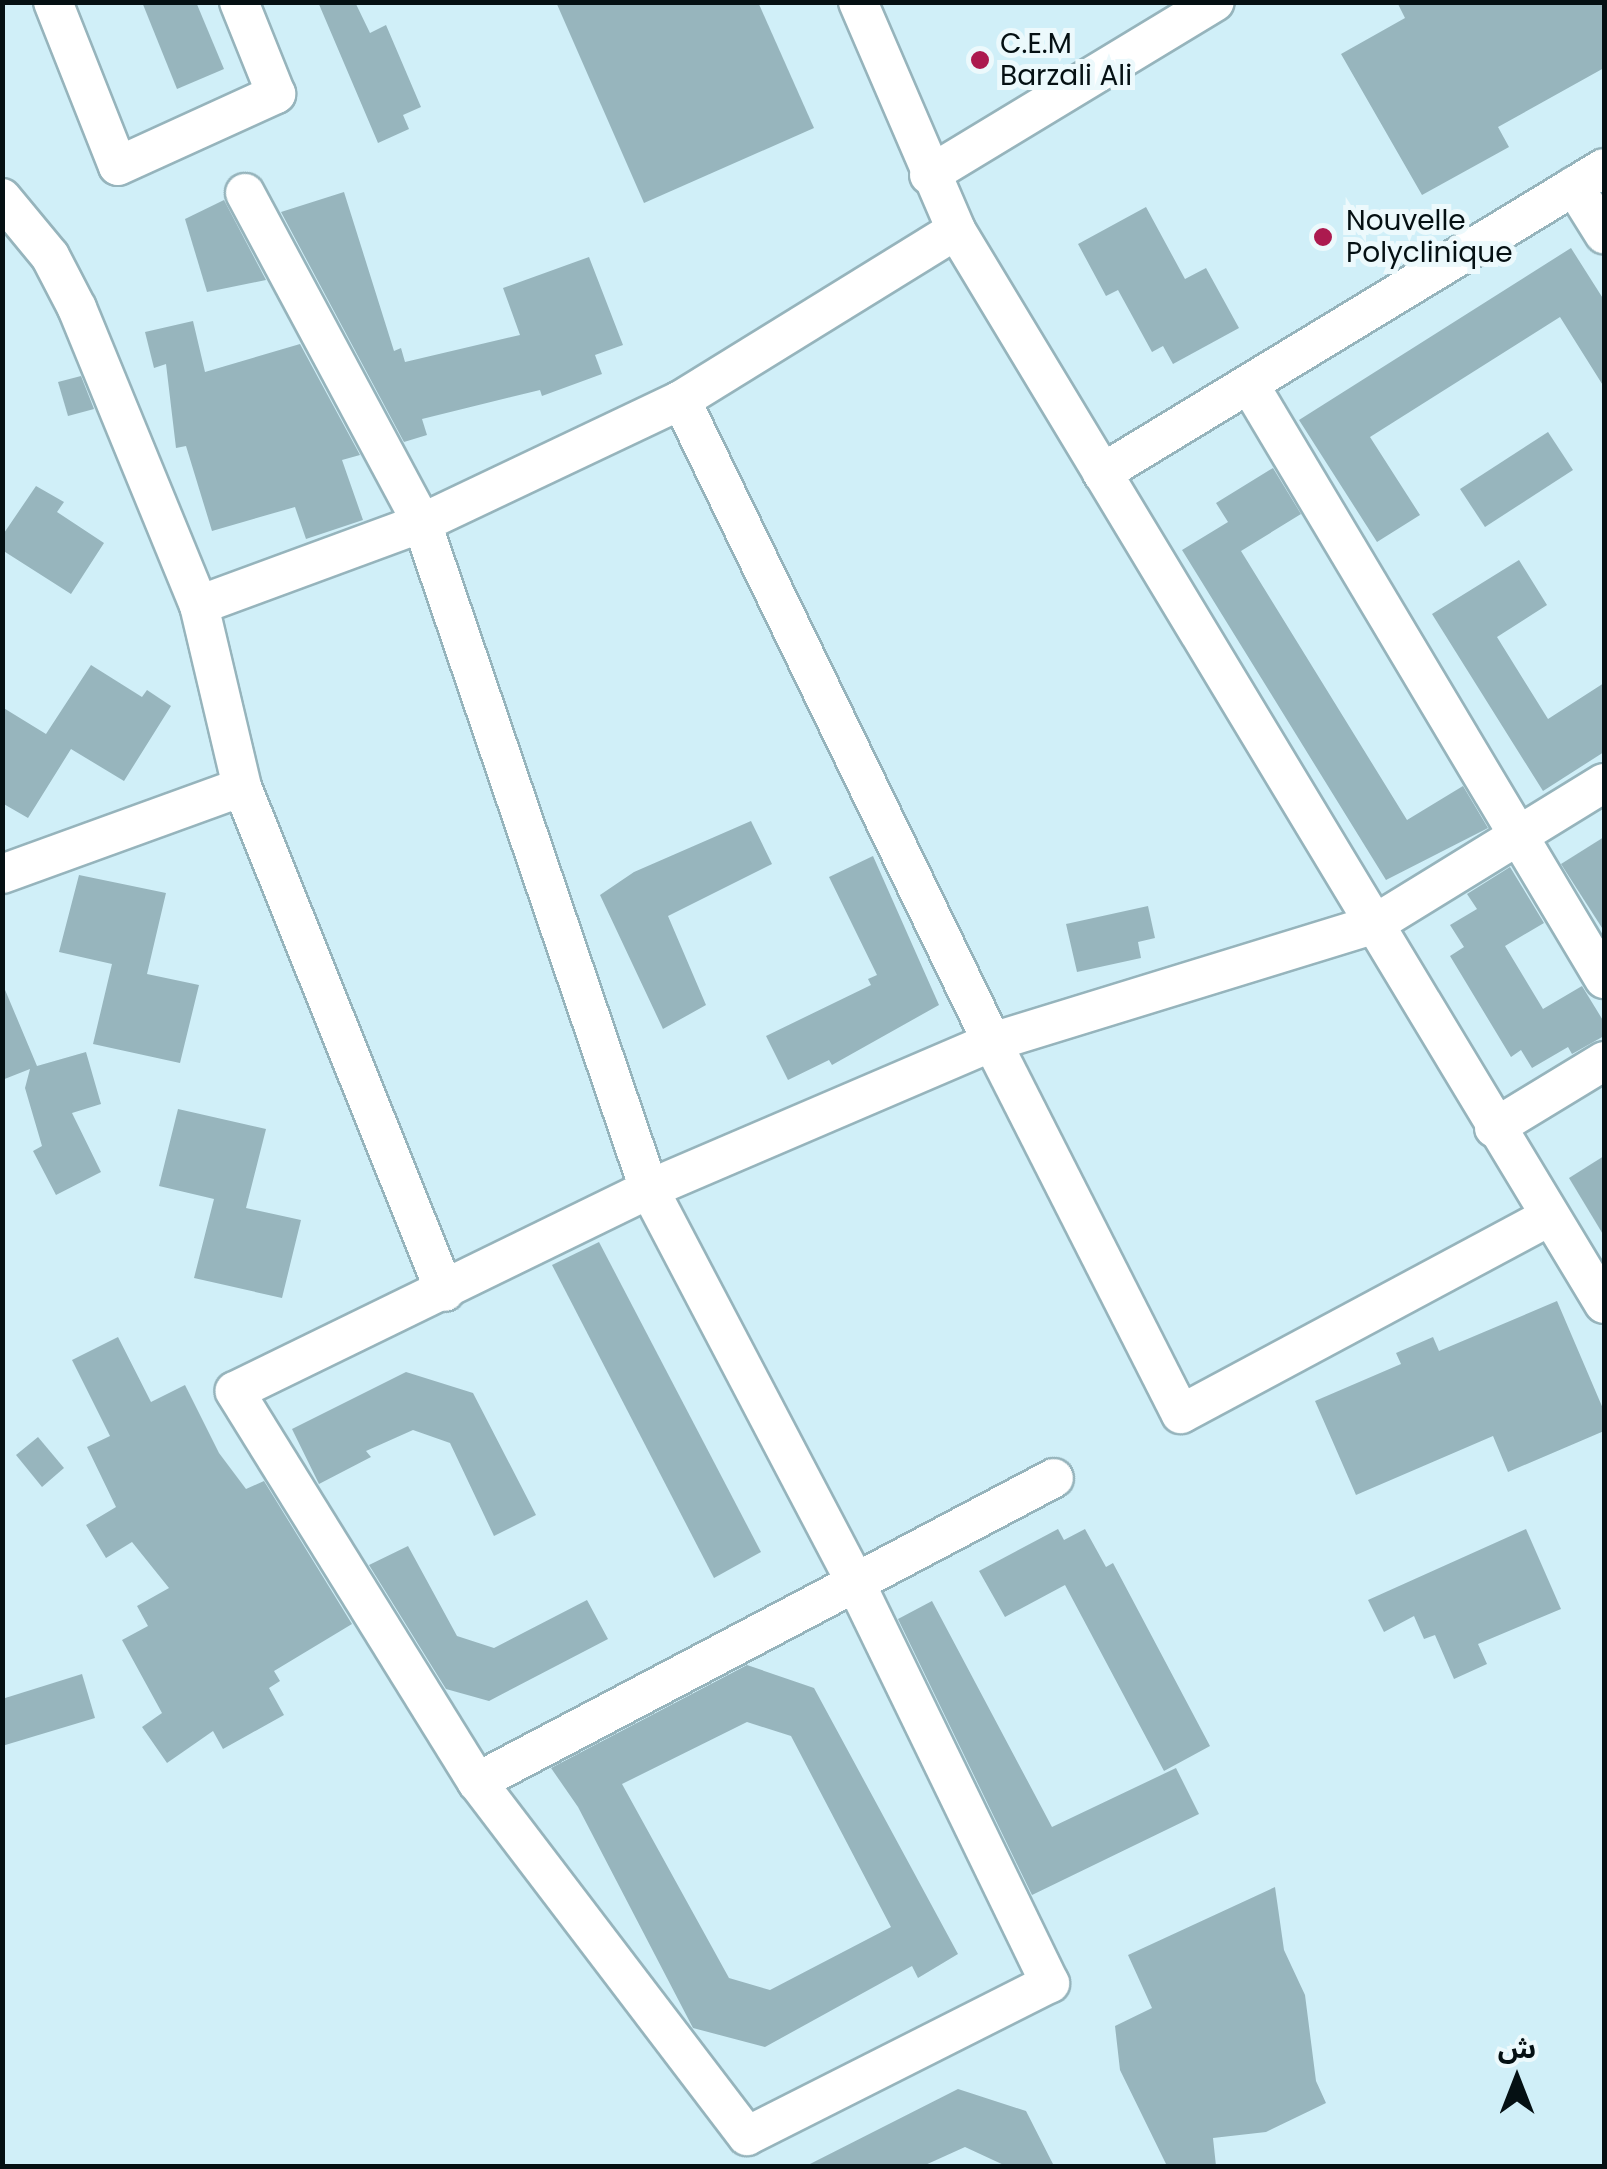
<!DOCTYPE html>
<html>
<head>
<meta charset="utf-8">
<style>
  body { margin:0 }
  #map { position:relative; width:1607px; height:2169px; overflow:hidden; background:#d0eff8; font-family:Poppins,"Noto Sans Arabic",sans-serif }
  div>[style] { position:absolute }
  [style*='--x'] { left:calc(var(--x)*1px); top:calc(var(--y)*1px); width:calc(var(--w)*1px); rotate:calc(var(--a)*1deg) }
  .building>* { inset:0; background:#97b5bd }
  .roads { filter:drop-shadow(2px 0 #96b4bc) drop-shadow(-2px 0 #96b4bc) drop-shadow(0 2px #96b4bc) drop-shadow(0 -2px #96b4bc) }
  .minor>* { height:38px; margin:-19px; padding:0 19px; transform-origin:19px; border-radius:19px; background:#fff }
  .dots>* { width:28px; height:28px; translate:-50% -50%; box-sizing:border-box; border:5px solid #ecf9fc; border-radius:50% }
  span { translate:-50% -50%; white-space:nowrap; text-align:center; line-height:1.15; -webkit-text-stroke:10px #ecf9fc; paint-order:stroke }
  .poi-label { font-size:28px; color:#051013 }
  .left { translate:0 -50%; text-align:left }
  .frame { position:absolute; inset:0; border:5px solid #051013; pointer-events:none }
  .north { position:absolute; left:1467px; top:2029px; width:100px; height:100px; -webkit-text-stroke:8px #ecf9fc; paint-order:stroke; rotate:0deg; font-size:28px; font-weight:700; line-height:40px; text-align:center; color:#051013 }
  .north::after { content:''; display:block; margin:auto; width:35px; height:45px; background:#051013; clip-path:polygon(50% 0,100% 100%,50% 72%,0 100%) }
</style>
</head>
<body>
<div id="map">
  <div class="building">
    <i style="clip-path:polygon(142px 2px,196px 2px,224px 69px,177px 89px)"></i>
    <i style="clip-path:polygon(318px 2px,355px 2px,370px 33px,386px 25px,421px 107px,403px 115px,409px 129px,378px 143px)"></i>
    <i style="clip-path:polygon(556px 2px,758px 2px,814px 128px,644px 203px)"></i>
    <i style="clip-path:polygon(1397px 2px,1604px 2px,1604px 68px,1498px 127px,1509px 147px,1422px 195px,1341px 54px,1405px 18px)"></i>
    <i style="clip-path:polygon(344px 192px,394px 351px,401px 348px,405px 362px,520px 335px,503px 288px,589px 257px,623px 345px,595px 355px,602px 374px,542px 396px,540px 390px,422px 419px,427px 435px,404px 442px,281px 212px)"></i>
    <i style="clip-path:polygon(224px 200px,266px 280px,207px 292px,185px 219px)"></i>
    <i style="clip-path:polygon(1146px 207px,1185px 279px,1206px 268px,1239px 328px,1173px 364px,1163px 346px,1152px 352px,1118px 290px,1106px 296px,1078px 244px)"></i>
    <i style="clip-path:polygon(1571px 248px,1604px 300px,1604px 387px,1560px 317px,1370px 437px,1420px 515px,1377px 542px,1299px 420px)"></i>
    <i style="clip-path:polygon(193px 321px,205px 372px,300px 344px,360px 455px,342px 460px,363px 520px,306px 539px,295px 507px,212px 531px,186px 446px,176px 448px,166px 364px,154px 368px,145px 332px)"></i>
    <i style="clip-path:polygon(81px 376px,94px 409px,68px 416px,58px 382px)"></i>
    <i style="clip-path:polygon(1548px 432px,1573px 470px,1485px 527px,1460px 489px)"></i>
    <i style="clip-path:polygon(1273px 468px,1301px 514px,1241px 551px,1407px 820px,1463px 786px,1488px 828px,1386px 880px,1182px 550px,1228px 522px,1216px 503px)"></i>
    <i style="clip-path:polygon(36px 486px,64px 502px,57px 512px,104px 543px,71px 594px,2px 550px,2px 536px)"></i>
    <i style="clip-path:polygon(1519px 560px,1547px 605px,1497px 637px,1548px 719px,1604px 683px,1604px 752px,1543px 791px,1432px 614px)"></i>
    <i style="clip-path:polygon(91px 665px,142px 697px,147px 690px,171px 706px,124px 781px,71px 749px,28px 818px,2px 803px,2px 707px,46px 734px)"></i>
    <i style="clip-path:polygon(751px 821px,772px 864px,668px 916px,706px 1005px,663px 1029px,600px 895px,634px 872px)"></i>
    <i style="clip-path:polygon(1604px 837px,1604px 931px,1561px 864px)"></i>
    <i style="clip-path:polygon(873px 856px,939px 1005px,832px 1065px,829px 1060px,788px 1080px,766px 1036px,871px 985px,868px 979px,877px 975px,829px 877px)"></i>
    <i style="clip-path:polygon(1510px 867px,1544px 923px,1505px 946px,1543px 1009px,1582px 986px,1604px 1022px,1604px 1036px,1572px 1054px,1568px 1047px,1532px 1068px,1521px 1050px,1511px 1057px,1450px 956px,1464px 947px,1450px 925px,1477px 909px,1467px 894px)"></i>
    <i style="clip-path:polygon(79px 875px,166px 893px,147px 974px,199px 985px,180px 1063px,93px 1044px,112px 964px,59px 952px)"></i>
    <i style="clip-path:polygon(1148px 906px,1155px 938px,1138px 942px,1141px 958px,1077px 972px,1066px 924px)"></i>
    <i style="clip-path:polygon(3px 985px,37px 1066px,86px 1052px,101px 1104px,72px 1113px,101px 1172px,56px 1195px,33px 1151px,42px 1146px,25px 1088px,30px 1069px,2px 1080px)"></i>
    <i style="clip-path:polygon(178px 1109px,266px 1129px,246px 1208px,301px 1220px,282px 1298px,194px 1278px,214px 1199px,159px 1186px)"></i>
    <i style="clip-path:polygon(1604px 1156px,1604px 1236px,1569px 1178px)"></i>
    <i style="clip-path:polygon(599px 1242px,761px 1552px,714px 1578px,552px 1265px)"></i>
    <i style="clip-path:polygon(1557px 1301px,1604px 1411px,1604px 1431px,1508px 1472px,1493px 1436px,1356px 1495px,1315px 1401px,1401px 1364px,1396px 1353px,1433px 1337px,1439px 1351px)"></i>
    <i style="clip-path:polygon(118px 1337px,151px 1402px,185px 1385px,219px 1453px,246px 1489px,264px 1481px,352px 1624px,274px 1671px,280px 1681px,269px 1688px,284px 1715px,223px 1749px,213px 1731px,167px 1763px,142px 1727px,162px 1713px,122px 1640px,148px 1626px,137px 1606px,169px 1588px,132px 1542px,106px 1558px,86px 1525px,116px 1507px,87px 1447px,110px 1436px,72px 1360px)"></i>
    <i style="clip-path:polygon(406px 1372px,473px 1393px,536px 1515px,494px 1536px,450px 1443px,413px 1430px,366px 1451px,371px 1457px,319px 1484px,292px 1429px)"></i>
    <i style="clip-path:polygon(38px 1437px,64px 1468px,42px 1487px,16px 1455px)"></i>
    <i style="clip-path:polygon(1058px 1529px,1064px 1540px,1085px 1529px,1106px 1567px,1113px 1563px,1210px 1746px,1164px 1771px,1065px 1585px,1005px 1617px,979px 1571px)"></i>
    <i style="clip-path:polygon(1526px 1529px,1561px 1609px,1478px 1644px,1487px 1664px,1454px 1679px,1435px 1635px,1424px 1639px,1414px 1616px,1384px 1632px,1368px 1600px)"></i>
    <i style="clip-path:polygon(408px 1546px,457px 1636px,494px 1648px,587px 1600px,608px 1639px,489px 1701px,446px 1689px,369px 1565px)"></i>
    <i style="clip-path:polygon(932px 1601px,1052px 1827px,1176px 1768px,1199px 1814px,1032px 1895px,898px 1619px)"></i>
    <i style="clip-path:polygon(evenodd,747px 1665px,814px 1688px,958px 1954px,918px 1978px,912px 1966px,765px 2047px,693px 2028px,578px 1807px,551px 1768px,747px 1665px,747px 1722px,791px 1736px,891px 1927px,770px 1990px,729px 1978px,622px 1784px,747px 1722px)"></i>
    <i style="clip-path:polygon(82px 1674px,95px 1718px,2px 1746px,2px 1699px)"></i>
    <i style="clip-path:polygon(1275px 1887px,1284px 1950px,1305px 1995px,1316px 2081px,1326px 2103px,1266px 2132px,1213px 2138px,1216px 2166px,1167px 2166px,1120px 2070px,1115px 2026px,1152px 2008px,1128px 1955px)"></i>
    <i style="clip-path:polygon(958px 2089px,1026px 2111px,1054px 2166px,1006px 2166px,965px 2147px,923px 2166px,806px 2166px)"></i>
  </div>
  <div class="roads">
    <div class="minor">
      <i style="--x:53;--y:2;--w:176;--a:68.4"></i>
      <i style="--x:118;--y:166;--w:174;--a:-24.5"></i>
      <i style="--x:276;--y:94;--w:99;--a:-111.9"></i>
      <i style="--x:858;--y:2;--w:248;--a:66.7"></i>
      <i style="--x:956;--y:230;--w:1254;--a:58.9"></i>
      <i style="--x:929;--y:175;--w:334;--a:-31.2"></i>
      <i style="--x:1574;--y:186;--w:57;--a:58"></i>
      <i style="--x:245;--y:193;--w:374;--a:61.8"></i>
      <i style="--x:422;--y:523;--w:704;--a:71.18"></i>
      <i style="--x:649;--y:1189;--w:446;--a:62.3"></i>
      <i style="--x:856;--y:1584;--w:444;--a:64.1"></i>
      <i style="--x:1050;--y:1983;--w:339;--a:153.2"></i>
      <i style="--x:747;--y:2136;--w:445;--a:-127.3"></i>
      <i style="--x:477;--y:1782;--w:460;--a:-121.8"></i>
      <i style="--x:235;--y:1391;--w:461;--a:-26"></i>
      <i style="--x:649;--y:1189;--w:373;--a:-23.2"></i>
      <i style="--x:992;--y:1042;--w:399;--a:-17.1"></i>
      <i style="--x:1373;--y:925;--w:271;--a:-31.6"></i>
      <i style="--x:2;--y:198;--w:75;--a:50.4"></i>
      <i style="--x:50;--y:256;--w:59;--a:62.6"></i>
      <i style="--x:77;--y:308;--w:321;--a:67.7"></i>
      <i style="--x:199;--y:605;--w:187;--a:76.7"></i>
      <i style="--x:242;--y:787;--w:544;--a:68.1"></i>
      <i style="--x:1249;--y:384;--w:693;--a:59.18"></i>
      <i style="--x:681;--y:400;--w:713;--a:64.15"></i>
      <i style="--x:992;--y:1042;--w:417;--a:63.1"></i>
      <i style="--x:1181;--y:1414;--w:415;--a:-28.2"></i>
      <i style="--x:1102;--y:473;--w:587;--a:-31.28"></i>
      <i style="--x:199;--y:605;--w:238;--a:-20.2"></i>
      <i style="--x:422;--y:523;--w:287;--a:-25.4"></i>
      <i style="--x:681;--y:400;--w:323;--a:-31.7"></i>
      <i style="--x:2;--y:874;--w:255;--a:-19.9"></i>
      <i style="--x:1494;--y:1128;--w:129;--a:-31.3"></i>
      <i style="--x:477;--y:1782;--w:652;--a:-27.78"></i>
    </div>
  </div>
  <div class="dots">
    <i style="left:980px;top:60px;background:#ac1a4f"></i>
    <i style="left:1323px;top:237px;background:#ac1a4f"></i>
  </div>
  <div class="poi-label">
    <span class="left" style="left:1000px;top:60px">C.E.M<br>Barzali Ali</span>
    <span class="left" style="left:1346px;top:237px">Nouvelle<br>Polyclinique</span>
  </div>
  <div class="frame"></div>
  <div class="north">ش</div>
</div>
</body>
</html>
